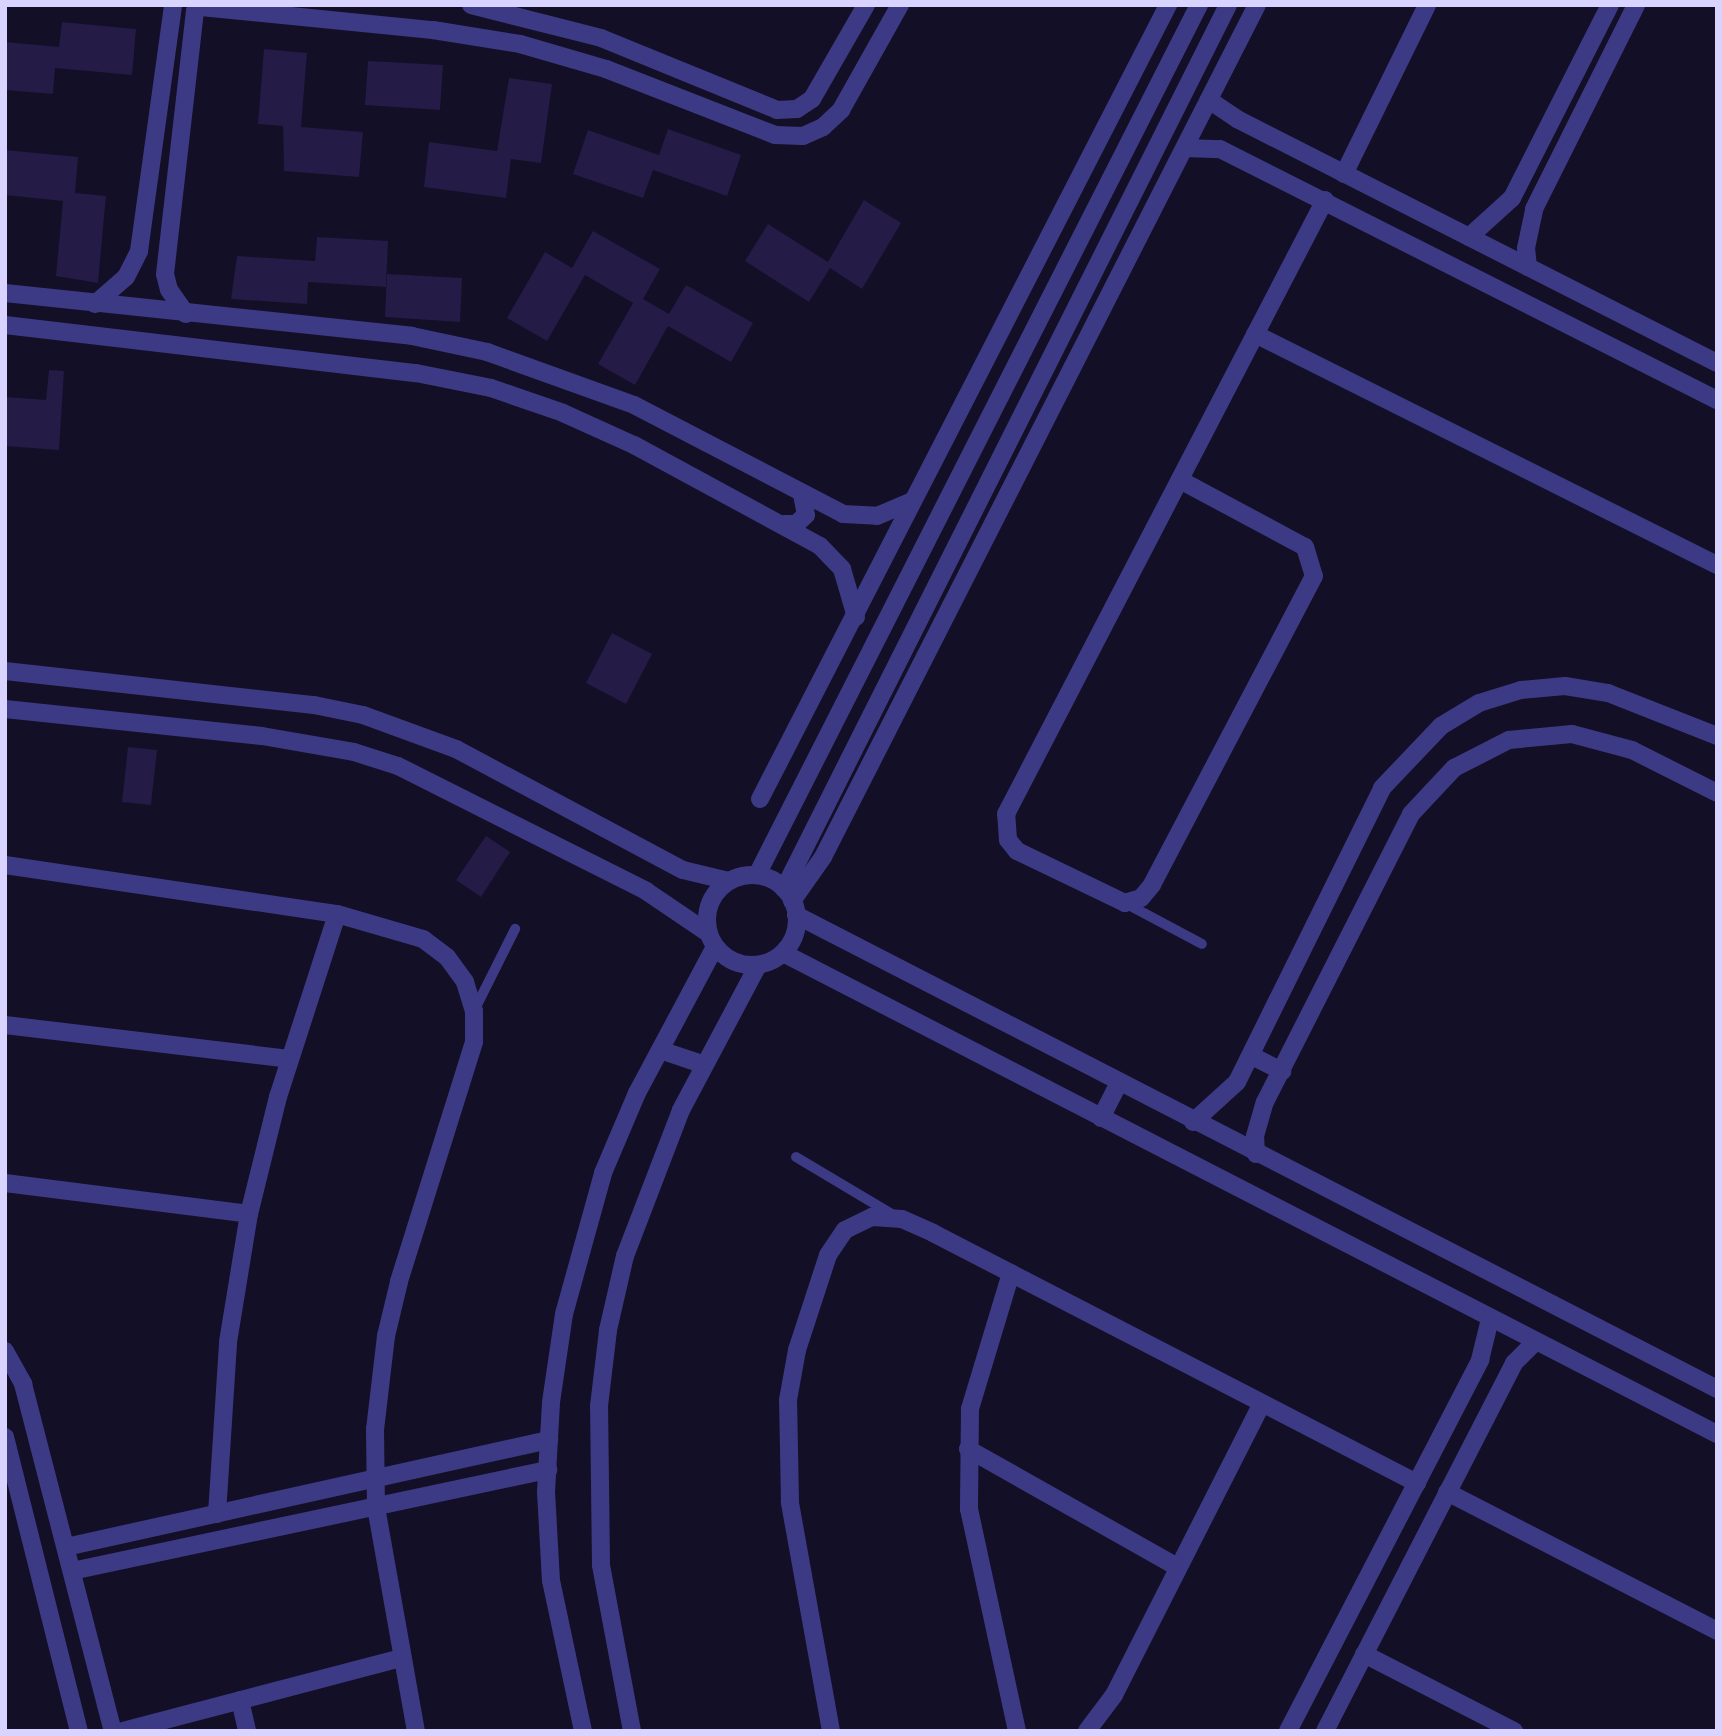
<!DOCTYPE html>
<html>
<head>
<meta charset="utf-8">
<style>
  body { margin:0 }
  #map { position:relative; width:1722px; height:1736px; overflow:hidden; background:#130f26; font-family:Signika,sans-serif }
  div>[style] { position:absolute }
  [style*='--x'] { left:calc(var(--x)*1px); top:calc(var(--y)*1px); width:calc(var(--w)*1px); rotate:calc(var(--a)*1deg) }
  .building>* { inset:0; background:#241b47 }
  .service>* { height:10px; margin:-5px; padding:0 5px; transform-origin:5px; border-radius:5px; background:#3d3a85 }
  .minor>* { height:18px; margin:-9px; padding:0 9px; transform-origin:9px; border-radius:9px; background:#3d3a85 }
  .minor>.ring { margin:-9px; padding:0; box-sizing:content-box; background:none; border:18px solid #3d3a85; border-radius:50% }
  .tertiary>* { height:18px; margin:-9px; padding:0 9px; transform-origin:9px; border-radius:9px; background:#3d3a85 }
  span { translate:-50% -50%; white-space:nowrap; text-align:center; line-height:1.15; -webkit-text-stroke:5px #130f26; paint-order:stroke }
  .frame { position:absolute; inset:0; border:7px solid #d9d4ff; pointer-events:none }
</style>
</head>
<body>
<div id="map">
  <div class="building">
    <i style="clip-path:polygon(62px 22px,136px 29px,132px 75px,55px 68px,53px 94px,5px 90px,5px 42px,59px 47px)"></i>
    <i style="clip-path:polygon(264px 49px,307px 53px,301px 127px,363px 132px,359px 177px,284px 171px,283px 126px,258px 124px)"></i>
    <i style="clip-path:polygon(368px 61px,443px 65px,440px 110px,365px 105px)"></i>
    <i style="clip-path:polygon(509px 78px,552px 84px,541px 163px,511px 159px,506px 198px,424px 187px,429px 142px,497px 151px)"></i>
    <i style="clip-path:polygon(668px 129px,741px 155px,727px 196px,653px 170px,643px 198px,573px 174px,588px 130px,659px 155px)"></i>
    <i style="clip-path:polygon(5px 150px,78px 157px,75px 193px,106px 196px,98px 283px,56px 276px,63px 201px,5px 195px)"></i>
    <i style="clip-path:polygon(864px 200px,901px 223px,862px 289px,830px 268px,809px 302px,745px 261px,768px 224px,828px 262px)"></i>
    <i style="clip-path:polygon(593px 231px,660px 269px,643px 299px,669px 314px,686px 285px,753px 323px,731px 362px,668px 326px,635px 385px,598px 364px,633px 303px,585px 275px,547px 341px,507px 318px,545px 252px,572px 268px)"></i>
    <i style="clip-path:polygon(317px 237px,388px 241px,386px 287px,308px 282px,307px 304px,231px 299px,237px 256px,315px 261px)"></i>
    <i style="clip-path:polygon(387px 274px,462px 278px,460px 322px,385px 317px)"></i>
    <i style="clip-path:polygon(49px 370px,64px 371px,59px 450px,5px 446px,5px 397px,46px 400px)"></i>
    <i style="clip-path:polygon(612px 633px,652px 654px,626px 704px,586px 683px)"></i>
    <i style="clip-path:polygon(128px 747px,157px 750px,151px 805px,122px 802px)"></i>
    <i style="clip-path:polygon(486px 836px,510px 852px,481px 897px,456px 880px)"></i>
  </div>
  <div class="service">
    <i style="--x:1125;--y:903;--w:87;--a:28"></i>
    <i style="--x:474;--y:1011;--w:92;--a:-63.4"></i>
    <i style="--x:796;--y:1157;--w:115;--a:30.8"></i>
  </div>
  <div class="minor">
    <i style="--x:471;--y:5;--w:134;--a:14.2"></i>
    <i style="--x:601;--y:38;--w:190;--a:22.2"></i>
    <i style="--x:777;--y:110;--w:20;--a:-3"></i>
    <i style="--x:797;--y:109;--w:18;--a:-34"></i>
    <i style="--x:812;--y:99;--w:108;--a:-60.1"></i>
    <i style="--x:201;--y:7;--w:233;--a:5.7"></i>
    <i style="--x:433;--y:30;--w:88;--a:9.1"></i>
    <i style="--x:520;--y:44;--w:90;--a:16.2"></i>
    <i style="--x:606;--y:69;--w:181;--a:21.3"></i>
    <i style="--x:775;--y:135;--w:28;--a:2"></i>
    <i style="--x:803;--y:136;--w:22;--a:-24"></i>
    <i style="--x:823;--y:127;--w:25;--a:-43"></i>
    <i style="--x:841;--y:110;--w:120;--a:-60.7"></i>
    <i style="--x:1209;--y:100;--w:34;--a:34"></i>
    <i style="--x:1237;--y:119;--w:538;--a:26.95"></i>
    <i style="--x:1185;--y:148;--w:35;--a:2"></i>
    <i style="--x:1220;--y:149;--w:557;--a:26.8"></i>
    <i style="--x:1344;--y:174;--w:188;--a:-63.8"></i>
    <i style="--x:1469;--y:237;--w:58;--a:-42.2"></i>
    <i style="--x:1512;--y:198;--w:216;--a:-63.1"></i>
    <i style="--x:1528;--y:267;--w:19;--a:-96"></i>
    <i style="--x:1526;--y:248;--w:40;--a:-78"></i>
    <i style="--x:1534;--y:209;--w:228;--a:-63.4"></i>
    <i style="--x:5;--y:293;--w:409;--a:6"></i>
    <i style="--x:412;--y:336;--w:77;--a:12"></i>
    <i style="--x:487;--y:352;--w:156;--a:19.8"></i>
    <i style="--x:634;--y:405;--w:236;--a:27.5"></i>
    <i style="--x:843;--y:514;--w:34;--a:3"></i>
    <i style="--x:877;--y:516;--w:39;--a:-23"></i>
    <i style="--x:95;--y:304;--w:41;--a:-41.1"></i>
    <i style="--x:126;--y:277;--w:29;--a:-63"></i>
    <i style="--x:139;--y:251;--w:246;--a:-82.1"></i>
    <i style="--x:186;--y:314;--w:29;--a:-125"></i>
    <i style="--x:169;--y:290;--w:16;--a:-104"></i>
    <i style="--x:165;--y:274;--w:266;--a:-83.5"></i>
    <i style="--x:5;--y:325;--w:414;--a:6.7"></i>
    <i style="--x:416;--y:373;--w:76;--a:11.3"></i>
    <i style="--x:491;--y:388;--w:76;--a:19.1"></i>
    <i style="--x:563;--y:413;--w:78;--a:24.3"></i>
    <i style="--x:634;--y:445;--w:212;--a:28.5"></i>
    <i style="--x:820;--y:546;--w:32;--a:46"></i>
    <i style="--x:842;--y:569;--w:50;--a:73.7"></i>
    <i style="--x:1255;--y:334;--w:517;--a:26.57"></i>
    <i style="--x:1180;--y:480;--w:142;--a:28.2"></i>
    <i style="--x:1305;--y:547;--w:30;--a:73"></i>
    <i style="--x:1314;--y:576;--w:349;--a:117.7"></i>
    <i style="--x:1152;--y:885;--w:17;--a:130"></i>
    <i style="--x:1141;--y:898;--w:17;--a:163"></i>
    <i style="--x:1125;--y:903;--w:120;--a:-154.3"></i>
    <i style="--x:1017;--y:851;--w:14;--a:-129"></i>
    <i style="--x:1008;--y:840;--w:26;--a:-94"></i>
    <i style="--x:1006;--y:814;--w:692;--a:-62.55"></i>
    <i style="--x:784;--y:524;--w:12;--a:0"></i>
    <i style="--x:796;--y:524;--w:13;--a:-42"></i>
    <i style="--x:806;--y:515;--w:20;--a:-101"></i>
    <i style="--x:5;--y:671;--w:311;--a:6.3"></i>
    <i style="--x:314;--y:705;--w:50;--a:11.5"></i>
    <i style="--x:363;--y:715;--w:99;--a:20.1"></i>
    <i style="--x:456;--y:749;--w:257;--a:28.1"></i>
    <i style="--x:683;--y:870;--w:47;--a:13.4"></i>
    <i style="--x:5;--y:709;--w:258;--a:6"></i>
    <i style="--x:262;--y:736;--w:93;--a:9.9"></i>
    <i style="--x:354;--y:752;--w:46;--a:17.7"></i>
    <i style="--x:398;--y:766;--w:278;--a:26.7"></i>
    <i style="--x:646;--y:891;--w:75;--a:34.1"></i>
    <i style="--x:760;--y:799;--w:893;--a:-62.8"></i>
    <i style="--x:5;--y:865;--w:336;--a:8.4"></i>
    <i style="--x:337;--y:914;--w:90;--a:16.2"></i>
    <i style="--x:423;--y:939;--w:30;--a:37"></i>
    <i style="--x:447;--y:957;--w:31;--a:54"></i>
    <i style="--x:465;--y:982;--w:30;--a:73"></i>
    <i style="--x:474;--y:1011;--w:31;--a:90"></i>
    <i style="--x:474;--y:1042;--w:251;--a:107.4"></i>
    <i style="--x:399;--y:1282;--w:56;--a:103.5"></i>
    <i style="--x:386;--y:1336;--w:94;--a:96.7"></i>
    <i style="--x:375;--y:1429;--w:78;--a:89.3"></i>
    <i style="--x:376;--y:1507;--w:228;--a:79.9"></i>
    <i class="ring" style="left:707px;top:875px;width:72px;height:72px"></i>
    <i style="--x:792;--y:901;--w:54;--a:-54.8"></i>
    <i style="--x:823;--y:857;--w:956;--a:-63.01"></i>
    <i style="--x:796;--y:915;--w:1036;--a:27.23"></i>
    <i style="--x:783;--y:953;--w:1051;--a:27.25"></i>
    <i style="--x:5;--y:1025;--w:286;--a:6.8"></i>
    <i style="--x:660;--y:1050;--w:47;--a:18.4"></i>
    <i style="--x:1252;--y:1056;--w:34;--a:27"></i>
    <i style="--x:1101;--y:1118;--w:38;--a:-63"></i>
    <i style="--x:1193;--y:1122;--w:59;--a:-42.3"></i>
    <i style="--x:1237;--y:1082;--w:328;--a:-63.7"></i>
    <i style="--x:1382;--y:788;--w:86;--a:-46.4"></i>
    <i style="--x:1441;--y:726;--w:44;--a:-31.2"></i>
    <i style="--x:1479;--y:703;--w:44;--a:-17.2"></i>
    <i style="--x:1521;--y:690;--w:44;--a:-5.2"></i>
    <i style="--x:1565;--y:686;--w:44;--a:9.2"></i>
    <i style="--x:1608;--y:693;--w:117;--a:21.5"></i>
    <i style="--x:1256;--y:1154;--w:18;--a:-93"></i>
    <i style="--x:1255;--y:1136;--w:35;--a:-74"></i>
    <i style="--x:1265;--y:1102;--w:323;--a:-63.1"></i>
    <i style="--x:1411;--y:814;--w:63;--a:-46.9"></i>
    <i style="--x:1454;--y:768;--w:62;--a:-27"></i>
    <i style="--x:1509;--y:740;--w:63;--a:-5.4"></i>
    <i style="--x:1572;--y:734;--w:62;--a:14.9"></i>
    <i style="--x:1632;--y:750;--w:95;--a:26.8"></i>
    <i style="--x:5;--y:1183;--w:246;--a:7.2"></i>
    <i style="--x:1011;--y:1273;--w:142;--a:106.8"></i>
    <i style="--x:970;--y:1409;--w:100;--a:90.6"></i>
    <i style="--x:969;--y:1509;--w:227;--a:77.8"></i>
    <i style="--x:5;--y:1351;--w:38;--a:61"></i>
    <i style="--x:23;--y:1384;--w:358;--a:75.5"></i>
    <i style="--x:5;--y:1437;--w:303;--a:75.9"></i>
    <i style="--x:968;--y:1449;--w:240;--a:29.4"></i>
    <i style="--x:1447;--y:1492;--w:304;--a:27.2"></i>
    <i style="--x:217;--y:1514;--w:172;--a:-86.3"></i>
    <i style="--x:228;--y:1342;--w:130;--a:-80.7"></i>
    <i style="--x:249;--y:1214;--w:121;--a:-76.1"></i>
    <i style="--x:278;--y:1097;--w:192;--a:-72.1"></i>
    <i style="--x:66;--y:1547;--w:495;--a:-12.5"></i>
    <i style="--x:72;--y:1571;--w:487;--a:-12"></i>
    <i style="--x:1364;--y:1654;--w:169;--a:27.2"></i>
    <i style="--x:240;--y:1700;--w:32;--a:77"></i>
    <i style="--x:123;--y:1731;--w:288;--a:-14.7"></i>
    <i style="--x:583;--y:1731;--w:153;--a:-102"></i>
    <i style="--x:551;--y:1581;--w:89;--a:-93.2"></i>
    <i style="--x:546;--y:1492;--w:90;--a:-86.8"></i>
    <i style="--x:551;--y:1402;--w:89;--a:-81.6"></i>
    <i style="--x:564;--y:1314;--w:146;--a:-74.5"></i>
    <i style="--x:603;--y:1173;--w:87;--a:-67"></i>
    <i style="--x:637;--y:1093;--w:166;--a:-61.9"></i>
    <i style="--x:632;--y:1731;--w:169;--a:-100.6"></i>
    <i style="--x:601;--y:1565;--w:159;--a:-90.7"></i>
    <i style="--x:599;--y:1406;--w:77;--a:-83.2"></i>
    <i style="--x:608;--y:1330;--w:76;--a:-77.1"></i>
    <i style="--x:625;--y:1256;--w:156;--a:-69"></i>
    <i style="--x:681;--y:1110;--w:164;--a:-62"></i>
    <i style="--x:831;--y:1731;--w:233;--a:-100.2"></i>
    <i style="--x:790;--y:1502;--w:102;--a:-91.1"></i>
    <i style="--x:788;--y:1400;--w:51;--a:-79.8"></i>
    <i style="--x:797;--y:1350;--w:100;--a:-71.9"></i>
    <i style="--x:828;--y:1255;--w:30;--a:-56"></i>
    <i style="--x:845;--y:1230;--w:30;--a:-26"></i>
    <i style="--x:872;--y:1217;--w:30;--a:4"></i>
    <i style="--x:902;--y:1219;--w:34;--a:24"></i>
    <i style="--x:933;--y:1233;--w:545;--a:27.32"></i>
    <i style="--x:1087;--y:1731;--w:45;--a:-53.1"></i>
    <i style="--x:1114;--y:1695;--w:327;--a:-63.1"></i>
    <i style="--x:1288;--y:1731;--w:418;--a:-62.6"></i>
    <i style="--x:1480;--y:1360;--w:42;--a:-76.3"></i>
    <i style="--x:1325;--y:1731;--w:414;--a:-62.8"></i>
    <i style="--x:1514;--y:1363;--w:30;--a:-45"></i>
  </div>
  <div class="tertiary">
    <i style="--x:757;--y:875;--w:976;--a:-63.07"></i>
    <i style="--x:784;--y:889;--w:989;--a:-63.33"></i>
  </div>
  <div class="frame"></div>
</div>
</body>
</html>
